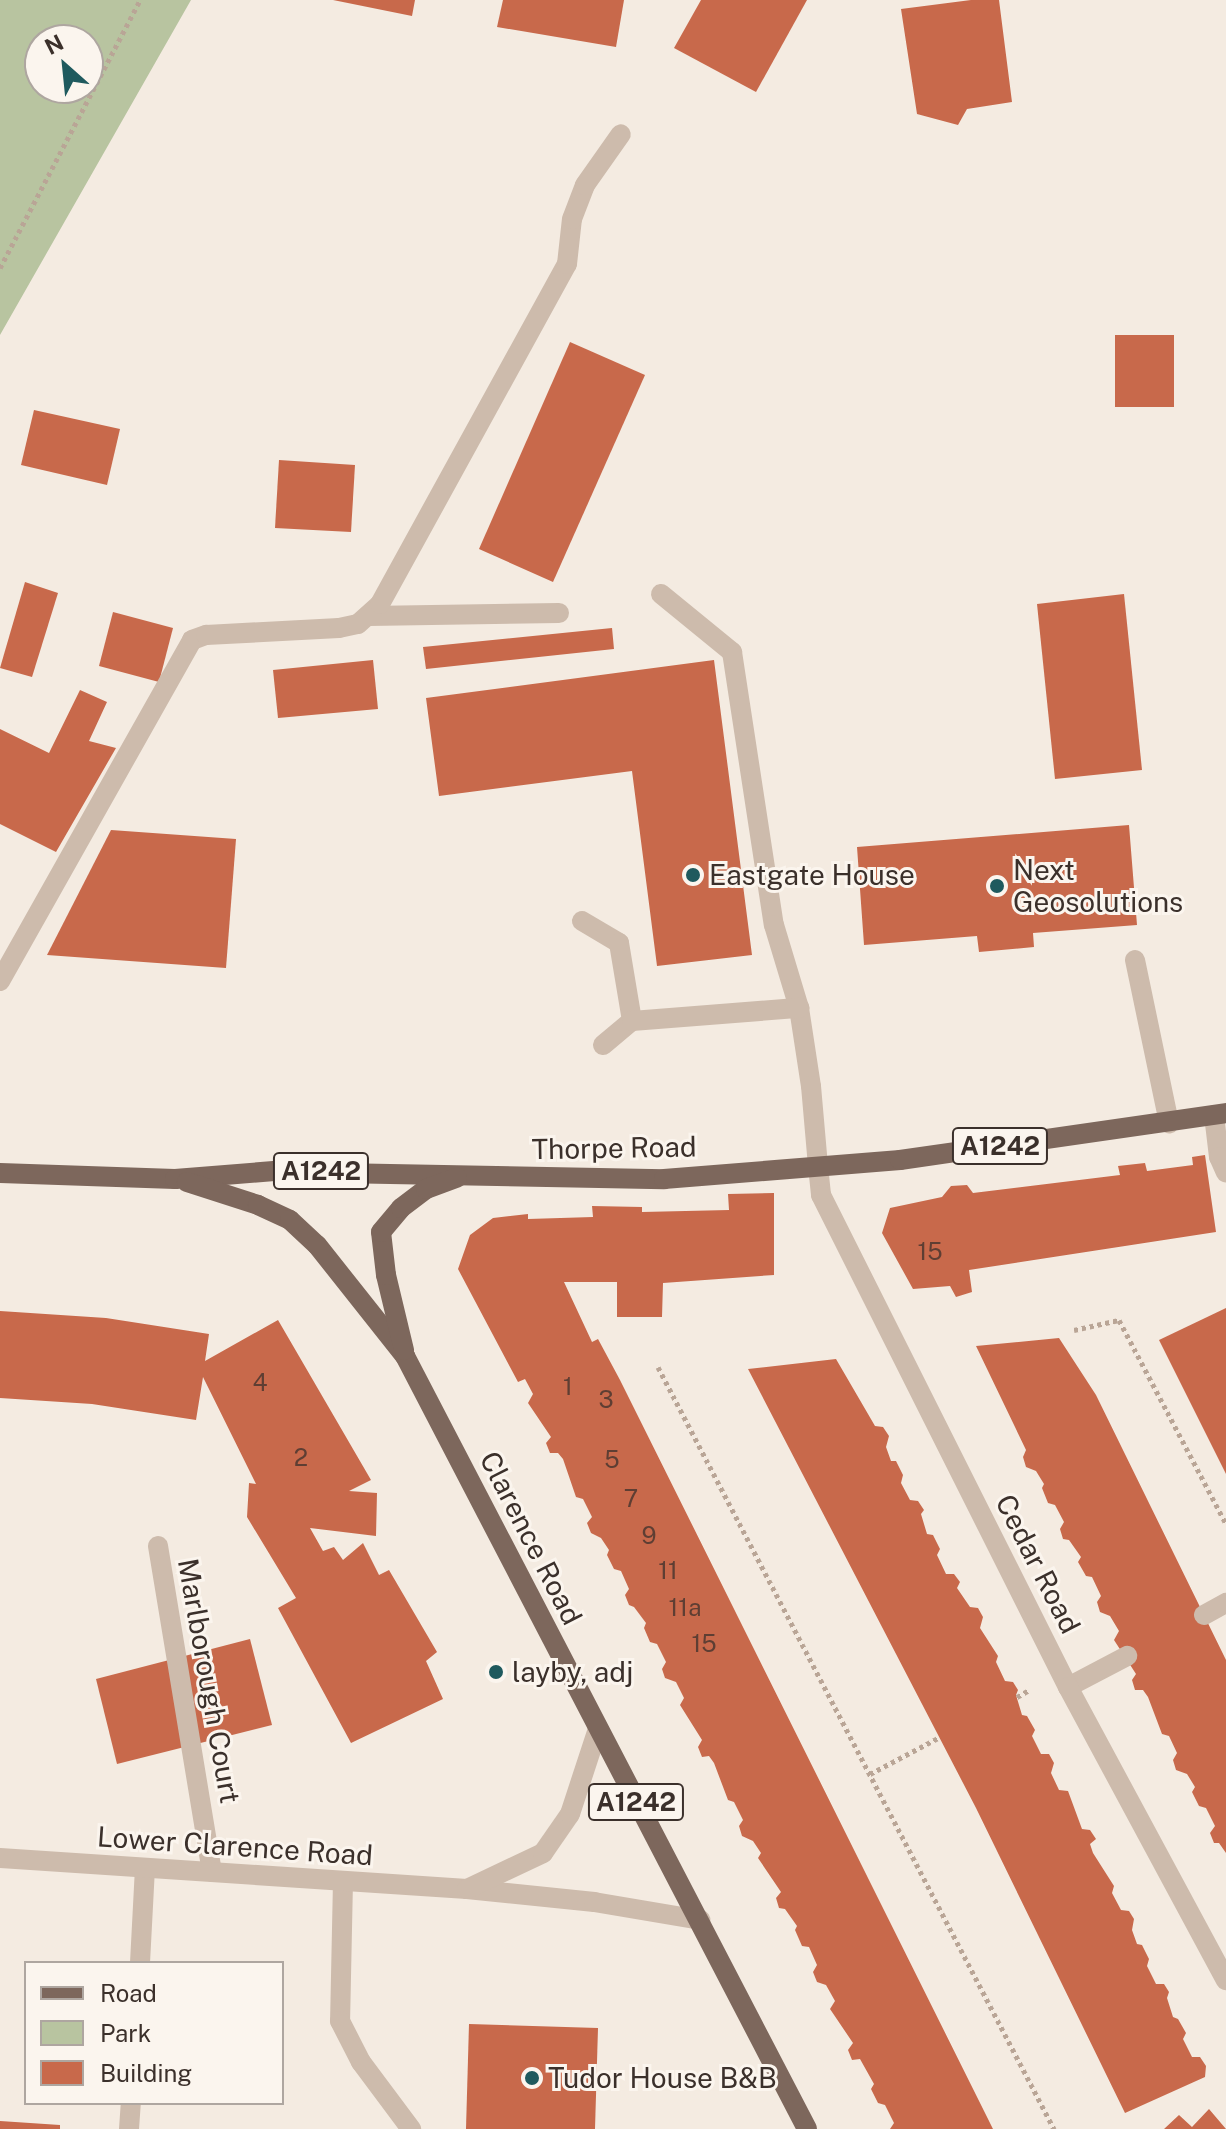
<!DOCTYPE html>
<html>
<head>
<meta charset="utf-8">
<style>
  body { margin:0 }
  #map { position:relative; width:1226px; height:2129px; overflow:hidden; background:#f4ebe1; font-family:"Public Sans",sans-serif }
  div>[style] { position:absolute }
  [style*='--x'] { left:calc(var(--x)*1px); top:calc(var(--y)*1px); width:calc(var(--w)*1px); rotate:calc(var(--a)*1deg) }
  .green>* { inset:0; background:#b8c4a0 }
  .building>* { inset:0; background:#c8694b }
  .path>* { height:5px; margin-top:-2.5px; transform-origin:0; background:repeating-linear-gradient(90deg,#b9a596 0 4px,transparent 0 8px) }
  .service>* { height:20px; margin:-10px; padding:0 10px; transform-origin:10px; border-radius:10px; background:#cdbbac }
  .minor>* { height:20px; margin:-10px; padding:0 10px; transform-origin:10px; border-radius:10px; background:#cdbbac }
  .primary>* { height:20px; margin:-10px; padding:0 10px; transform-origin:10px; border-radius:10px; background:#7d675c }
  .dots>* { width:22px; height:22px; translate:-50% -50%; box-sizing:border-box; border:4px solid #fbf5ee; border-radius:50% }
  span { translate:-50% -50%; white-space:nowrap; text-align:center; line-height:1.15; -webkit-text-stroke:6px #fbf5ee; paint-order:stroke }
  .number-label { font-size:24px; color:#5e3e33 }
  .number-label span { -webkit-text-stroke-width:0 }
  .shield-label span { padding:2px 6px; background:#fbf5ee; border:2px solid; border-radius:6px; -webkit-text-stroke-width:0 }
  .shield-label { font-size:26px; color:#3b302b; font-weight:700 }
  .poi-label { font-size:28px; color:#3b302b }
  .left { translate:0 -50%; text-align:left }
  .street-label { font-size:28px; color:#3b302b }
  .legend { position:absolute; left:24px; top:1961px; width:260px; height:144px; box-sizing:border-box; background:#fbf5ee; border:2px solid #aea6a0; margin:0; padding:10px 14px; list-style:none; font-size:24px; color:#3b302b }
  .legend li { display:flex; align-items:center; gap:16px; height:40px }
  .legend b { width:40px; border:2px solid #aea6a0 }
  .north { position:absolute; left:24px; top:24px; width:80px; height:80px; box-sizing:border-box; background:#fbf5ee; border:2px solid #aea6a0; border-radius:50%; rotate:333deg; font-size:22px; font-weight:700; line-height:32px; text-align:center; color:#3b302b }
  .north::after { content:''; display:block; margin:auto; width:28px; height:36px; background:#1f5a5e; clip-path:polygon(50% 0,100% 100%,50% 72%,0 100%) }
</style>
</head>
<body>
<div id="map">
  <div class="green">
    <i style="clip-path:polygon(evenodd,0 0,191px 0,0 335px,0 0,40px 40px,88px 40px,88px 88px,40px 88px,40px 40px)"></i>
  </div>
  <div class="building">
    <i style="clip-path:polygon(333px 0,415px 0,412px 16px)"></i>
    <i style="clip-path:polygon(503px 0,624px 0,616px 47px,497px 27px)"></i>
    <i style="clip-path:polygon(701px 0,807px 0,756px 92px,674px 48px)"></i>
    <i style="clip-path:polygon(971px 0,999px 0,1012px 102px,967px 109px,958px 125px,917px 114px,901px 9px)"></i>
    <i style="clip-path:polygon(1115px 335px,1174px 335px,1174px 407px,1115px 407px)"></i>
    <i style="clip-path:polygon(570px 342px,645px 375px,553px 582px,479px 549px)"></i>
    <i style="clip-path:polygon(34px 410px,120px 429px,107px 485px,21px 465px)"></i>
    <i style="clip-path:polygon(279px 460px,355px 465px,351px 532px,275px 528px)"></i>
    <i style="clip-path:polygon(25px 582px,58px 593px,32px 677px,0 668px)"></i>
    <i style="clip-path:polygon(1124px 594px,1142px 770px,1055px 779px,1037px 604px)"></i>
    <i style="clip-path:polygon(113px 612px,173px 628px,159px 682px,99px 666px)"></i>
    <i style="clip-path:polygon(612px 628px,614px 649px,426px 669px,423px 647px)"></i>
    <i style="clip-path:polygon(373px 660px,378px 709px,278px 718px,273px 670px)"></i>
    <i style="clip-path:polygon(714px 660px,752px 955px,657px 966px,632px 771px,439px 796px,426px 698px)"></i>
    <i style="clip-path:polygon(80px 690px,107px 702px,89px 741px,116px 748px,56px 852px,0 824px,0 729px,49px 753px)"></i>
    <i style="clip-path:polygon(1129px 825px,1137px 925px,1033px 933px,1034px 947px,979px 952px,977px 936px,864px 945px,857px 847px)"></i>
    <i style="clip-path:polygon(111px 830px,236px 839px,226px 968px,47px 955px)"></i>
    <i style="clip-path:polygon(1205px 1155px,1216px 1232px,969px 1270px,972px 1292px,956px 1297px,950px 1286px,913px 1289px,882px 1233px,890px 1208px,942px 1197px,951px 1186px,967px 1185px,973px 1193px,1120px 1175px,1118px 1166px,1145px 1163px,1147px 1171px,1193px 1165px,1192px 1157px)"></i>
    <i style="clip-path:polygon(774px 1193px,774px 1275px,663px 1283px,662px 1317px,617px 1317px,617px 1282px,564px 1282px,592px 1342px,598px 1339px,620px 1380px,993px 2129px,890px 2129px,894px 2123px,885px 2105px,878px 2103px,871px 2089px,874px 2084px,860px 2059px,852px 2060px,848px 2050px,853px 2043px,830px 2009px,835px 2001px,826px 1985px,817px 1982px,813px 1972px,817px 1965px,809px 1947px,802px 1946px,795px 1930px,797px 1926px,785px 1909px,779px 1908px,776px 1898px,781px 1892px,758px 1858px,761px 1853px,753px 1841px,742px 1836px,739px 1826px,743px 1820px,734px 1802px,728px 1800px,714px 1763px,709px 1756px,702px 1757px,698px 1747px,702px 1740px,680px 1705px,684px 1698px,676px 1682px,665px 1678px,662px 1669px,666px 1662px,657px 1644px,650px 1642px,644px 1628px,646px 1623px,634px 1607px,629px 1605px,625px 1595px,629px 1589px,621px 1571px,614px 1569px,607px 1555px,609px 1550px,601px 1538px,591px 1533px,587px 1523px,592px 1517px,583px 1499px,576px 1497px,563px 1459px,558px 1453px,550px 1453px,546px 1443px,551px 1437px,528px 1403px,533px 1394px,525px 1379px,518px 1382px,458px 1269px,470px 1235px,493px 1218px,528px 1214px,528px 1219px,593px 1217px,592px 1206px,642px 1207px,642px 1212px,729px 1210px,728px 1194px)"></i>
    <i style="clip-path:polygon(1226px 1308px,1226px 1474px,1159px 1340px)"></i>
    <i style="clip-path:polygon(0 1311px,106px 1318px,209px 1334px,205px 1361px,278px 1320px,371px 1480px,349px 1491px,377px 1493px,376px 1536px,310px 1528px,323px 1551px,334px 1547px,343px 1560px,363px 1543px,379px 1575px,389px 1570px,437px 1652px,426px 1661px,443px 1699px,351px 1743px,278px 1608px,296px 1598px,247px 1517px,249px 1483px,256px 1484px,203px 1377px,196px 1420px,92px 1404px,0 1398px)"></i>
    <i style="clip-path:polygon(1059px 1338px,1096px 1395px,1226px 1660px,1226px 1853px,1219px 1843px,1214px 1843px,1210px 1833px,1215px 1826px,1206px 1808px,1199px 1806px,1192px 1792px,1195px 1787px,1187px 1774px,1176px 1770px,1173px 1760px,1177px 1753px,1169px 1736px,1162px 1734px,1148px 1697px,1143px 1690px,1135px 1690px,1132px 1680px,1136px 1674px,1114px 1640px,1119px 1631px,1110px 1616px,1100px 1612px,1097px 1602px,1101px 1596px,1092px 1577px,1086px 1576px,1078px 1562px,1081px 1557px,1069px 1540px,1063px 1539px,1060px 1529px,1064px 1522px,1055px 1505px,1048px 1503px,1042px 1488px,1044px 1484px,1036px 1471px,1026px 1467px,1023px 1457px,1026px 1450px,976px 1346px)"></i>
    <i style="clip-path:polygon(836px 1359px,875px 1426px,883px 1427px,889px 1436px,886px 1447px,891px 1461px,896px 1461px,903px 1475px,901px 1483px,910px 1500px,918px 1501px,924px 1510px,921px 1514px,927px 1534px,933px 1535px,940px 1549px,937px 1555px,946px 1574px,954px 1574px,960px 1582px,957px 1588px,970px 1607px,978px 1608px,983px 1617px,980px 1628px,998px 1656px,996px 1662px,1005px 1681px,1013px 1682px,1018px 1690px,1016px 1695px,1022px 1715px,1027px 1716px,1035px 1730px,1032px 1736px,1041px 1754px,1049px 1754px,1054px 1763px,1051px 1773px,1059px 1790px,1068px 1791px,1082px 1829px,1090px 1830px,1096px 1839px,1090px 1844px,1093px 1853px,1114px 1886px,1112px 1893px,1121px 1910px,1129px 1911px,1134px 1919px,1132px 1930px,1137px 1944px,1142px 1945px,1149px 1959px,1147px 1966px,1156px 1984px,1164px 1984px,1169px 1992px,1167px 1998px,1173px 2017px,1178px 2019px,1186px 2033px,1183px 2039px,1192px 2057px,1200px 2057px,1206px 2066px,1205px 2077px,1125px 2113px,976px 1808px,748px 1369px)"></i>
    <i style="clip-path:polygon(250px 1639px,272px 1725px,117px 1764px,96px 1679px)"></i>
    <i style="clip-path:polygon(469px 2024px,598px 2028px,595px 2129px,466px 2129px)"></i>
    <i style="clip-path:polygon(1209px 2109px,1226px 2129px,1164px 2129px,1179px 2115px,1192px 2127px)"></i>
    <i style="clip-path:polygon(0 2121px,60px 2125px,60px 2129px,0 2129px)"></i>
  </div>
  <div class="path">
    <i style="--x:0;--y:268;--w:302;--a:-62.4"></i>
    <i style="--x:1074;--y:1330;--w:46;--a:-12.5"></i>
    <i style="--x:1119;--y:1320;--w:230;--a:62.3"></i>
    <i style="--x:658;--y:1367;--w:859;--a:62.54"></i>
    <i style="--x:1017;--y:1697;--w:14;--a:-30"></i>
    <i style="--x:870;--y:1774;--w:77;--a:-27.9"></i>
  </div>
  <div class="service">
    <i style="--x:661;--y:594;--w:92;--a:39.2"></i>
    <i style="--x:732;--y:652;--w:276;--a:81.3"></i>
    <i style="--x:774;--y:925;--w:87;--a:73.2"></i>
    <i style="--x:799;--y:1008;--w:79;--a:81.3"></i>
    <i style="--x:811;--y:1086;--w:80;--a:85"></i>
    <i style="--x:369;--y:616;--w:190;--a:-0.9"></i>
    <i style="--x:582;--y:921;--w:43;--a:30.7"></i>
    <i style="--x:619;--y:943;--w:79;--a:80.5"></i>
    <i style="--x:1135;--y:960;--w:167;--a:78.2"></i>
    <i style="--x:0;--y:981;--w:391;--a:-60.6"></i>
    <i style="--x:192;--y:640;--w:15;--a:-20"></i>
    <i style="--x:206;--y:635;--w:133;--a:-3"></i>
    <i style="--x:339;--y:628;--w:19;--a:-12"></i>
    <i style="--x:358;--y:624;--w:30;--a:-42"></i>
    <i style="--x:380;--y:604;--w:388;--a:-61.2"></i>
    <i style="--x:567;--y:264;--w:45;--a:-83.7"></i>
    <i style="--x:572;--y:219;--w:36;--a:-69"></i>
    <i style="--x:585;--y:185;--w:62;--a:-54.8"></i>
    <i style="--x:603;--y:1045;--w:38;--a:-40"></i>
    <i style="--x:632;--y:1021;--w:168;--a:-4.5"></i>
    <i style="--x:158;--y:1546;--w:330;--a:80.6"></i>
    <i style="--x:1204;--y:1615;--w:25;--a:-29"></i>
    <i style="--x:1068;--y:1687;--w:67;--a:-27.7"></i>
    <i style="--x:343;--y:1881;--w:140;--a:91.2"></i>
    <i style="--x:340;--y:2021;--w:46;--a:62.9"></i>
    <i style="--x:361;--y:2062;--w:84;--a:53.3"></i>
    <i style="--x:140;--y:1963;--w:95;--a:-87"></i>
    <i style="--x:129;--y:2129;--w:26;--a:-86"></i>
  </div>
  <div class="minor">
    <i style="--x:1214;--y:1115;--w:42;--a:83.2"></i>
    <i style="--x:1219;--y:1157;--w:17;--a:66"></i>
    <i style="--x:818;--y:1166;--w:29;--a:84"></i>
    <i style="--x:821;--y:1195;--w:551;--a:63.34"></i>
    <i style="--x:1068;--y:1687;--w:333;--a:61.7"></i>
    <i style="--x:0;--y:1858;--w:468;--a:3.8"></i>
    <i style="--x:467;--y:1889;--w:128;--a:5.8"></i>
    <i style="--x:594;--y:1902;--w:108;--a:9.6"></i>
    <i style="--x:467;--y:1889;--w:84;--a:-25.3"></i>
    <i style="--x:543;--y:1853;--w:47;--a:-55.3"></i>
    <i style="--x:570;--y:1814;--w:89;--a:-71.8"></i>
  </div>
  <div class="primary">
    <i style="--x:0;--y:1173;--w:175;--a:2"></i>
    <i style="--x:175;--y:1179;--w:124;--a:-4.6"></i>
    <i style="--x:299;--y:1169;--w:38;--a:6"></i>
    <i style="--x:337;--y:1173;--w:327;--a:1.1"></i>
    <i style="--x:664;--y:1179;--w:237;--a:-4.6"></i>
    <i style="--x:900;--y:1160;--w:329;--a:-8.2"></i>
    <i style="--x:187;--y:1182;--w:75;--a:17.9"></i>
    <i style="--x:258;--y:1205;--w:35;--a:25"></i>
    <i style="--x:290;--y:1220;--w:37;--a:43"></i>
    <i style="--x:317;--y:1245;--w:142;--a:51.6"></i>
    <i style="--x:405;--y:1356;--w:871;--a:62.52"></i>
    <i style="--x:404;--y:1350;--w:77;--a:-103.5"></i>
    <i style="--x:386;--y:1275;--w:43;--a:-96.6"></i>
    <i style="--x:381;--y:1232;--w:31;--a:-50"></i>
    <i style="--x:401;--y:1208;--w:31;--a:-37"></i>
    <i style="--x:426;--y:1189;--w:33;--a:-20"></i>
  </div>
  <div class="dots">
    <i style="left:693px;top:875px;background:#1f5a5e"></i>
    <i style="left:997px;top:886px;background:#1f5a5e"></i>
    <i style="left:496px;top:1672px;background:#1f5a5e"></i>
    <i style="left:532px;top:2078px;background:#1f5a5e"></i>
  </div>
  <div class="number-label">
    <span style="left:930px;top:1252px">15</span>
    <span style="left:260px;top:1383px">4</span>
    <span style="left:568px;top:1387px">1</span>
    <span style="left:606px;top:1400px">3</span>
    <span style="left:301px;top:1458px">2</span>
    <span style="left:612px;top:1460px">5</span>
    <span style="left:631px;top:1499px">7</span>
    <span style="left:649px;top:1536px">9</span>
    <span style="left:668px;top:1571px">11</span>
    <span style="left:685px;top:1608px">11a</span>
    <span style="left:704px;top:1644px">15</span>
  </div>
  <div class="shield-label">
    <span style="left:1000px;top:1146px">A1242</span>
    <span style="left:321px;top:1171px">A1242</span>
    <span style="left:636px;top:1802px">A1242</span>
  </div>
  <div class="poi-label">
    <span class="left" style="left:1013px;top:886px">Next<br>Geosolutions</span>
    <span class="left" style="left:709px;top:875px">Eastgate House</span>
    <span class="left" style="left:512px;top:1672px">layby, adj</span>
    <span class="left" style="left:548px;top:2078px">Tudor House B&amp;B</span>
  </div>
  <div class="street-label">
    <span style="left:614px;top:1148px;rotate:-1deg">Thorpe Road</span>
    <span style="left:531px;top:1538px;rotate:63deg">Clarence Road</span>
    <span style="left:1038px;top:1564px;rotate:63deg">Cedar Road</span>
    <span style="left:209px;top:1681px;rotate:80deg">Marlborough Court</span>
    <span style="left:235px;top:1846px;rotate:4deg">Lower Clarence Road</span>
  </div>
  <ul class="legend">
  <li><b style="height:10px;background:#7d675c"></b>Road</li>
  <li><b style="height:22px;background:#b8c4a0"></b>Park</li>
  <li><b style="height:22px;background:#c8694b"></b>Building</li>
  </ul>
  <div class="north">N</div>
</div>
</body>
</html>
